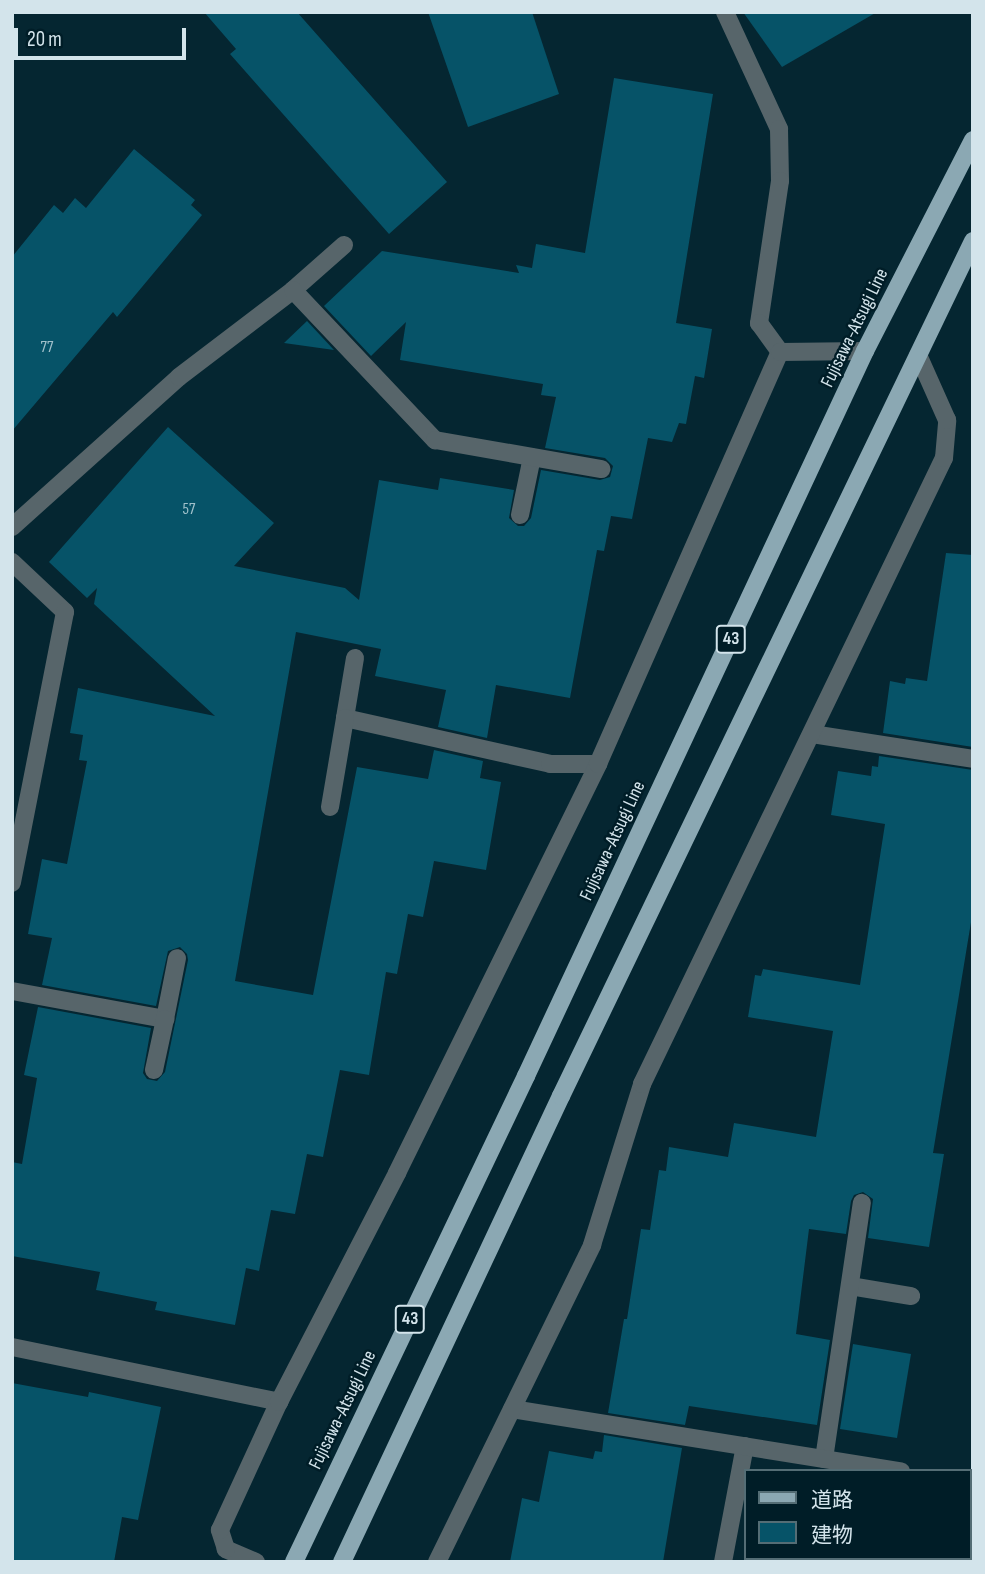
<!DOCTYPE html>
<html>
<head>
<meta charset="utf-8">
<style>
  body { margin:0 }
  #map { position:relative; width:985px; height:1574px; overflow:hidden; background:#052631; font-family:"Sofia Sans Condensed","Noto Sans JP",sans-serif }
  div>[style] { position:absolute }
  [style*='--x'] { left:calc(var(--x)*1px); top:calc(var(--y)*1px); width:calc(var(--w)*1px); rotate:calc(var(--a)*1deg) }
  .building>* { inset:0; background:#065368 }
  .lane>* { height:18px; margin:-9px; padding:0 9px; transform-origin:9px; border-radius:9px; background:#57656a }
  .street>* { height:18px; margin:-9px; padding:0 9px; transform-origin:9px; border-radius:9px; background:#57656a }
  .primary>* { height:18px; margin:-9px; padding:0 9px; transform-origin:9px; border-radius:9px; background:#8ba8b3 }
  span { translate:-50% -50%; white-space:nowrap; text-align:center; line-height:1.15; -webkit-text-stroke:5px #001d27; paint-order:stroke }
  .number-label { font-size:16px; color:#a0c0ca }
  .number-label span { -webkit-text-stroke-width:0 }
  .shield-label span { padding:2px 5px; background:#001d27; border:2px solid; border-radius:5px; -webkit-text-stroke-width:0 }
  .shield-label { font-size:18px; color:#d3e4eb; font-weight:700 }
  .street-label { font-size:19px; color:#d3e4eb }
  .frame { position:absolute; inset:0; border:14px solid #d3e4eb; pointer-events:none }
  .legend { position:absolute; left:744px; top:1469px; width:228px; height:91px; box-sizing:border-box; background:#001d27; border:2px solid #546d75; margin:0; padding:9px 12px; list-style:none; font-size:21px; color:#d3e4eb }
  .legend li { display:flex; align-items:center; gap:14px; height:35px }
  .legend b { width:35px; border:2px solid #546d75 }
  .scale { position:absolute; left:14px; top:28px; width:172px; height:32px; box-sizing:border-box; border:4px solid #d3e4eb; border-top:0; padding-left:9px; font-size:21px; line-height:24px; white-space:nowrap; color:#d3e4eb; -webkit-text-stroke:5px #001d27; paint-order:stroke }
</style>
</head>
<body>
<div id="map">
  <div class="building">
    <i style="clip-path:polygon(204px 12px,297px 12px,447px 182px,389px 234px,230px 54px,236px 49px)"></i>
    <i style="clip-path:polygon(428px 12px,532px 12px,559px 94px,468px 127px)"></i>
    <i style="clip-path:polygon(743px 12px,877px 12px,782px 67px)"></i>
    <i style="clip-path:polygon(614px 78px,713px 94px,676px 323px,712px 329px,704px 378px,695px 376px,686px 424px,679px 423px,672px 442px,648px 438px,632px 519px,611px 516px,604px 551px,597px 550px,570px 698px,496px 685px,487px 738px,438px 727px,446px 690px,375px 676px,381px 649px,296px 632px,235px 981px,313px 995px,357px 767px,428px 779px,434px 750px,483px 761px,480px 778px,501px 782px,486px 870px,434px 861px,423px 917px,408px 914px,397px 974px,386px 972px,369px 1075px,340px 1070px,323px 1157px,307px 1154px,295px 1214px,271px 1210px,259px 1271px,246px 1268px,235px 1325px,155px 1310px,157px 1302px,96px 1290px,100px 1272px,12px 1256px,12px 1162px,22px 1164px,37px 1078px,24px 1075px,38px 1007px,151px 1028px,143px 1073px,147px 1079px,157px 1081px,165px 1072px,188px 960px,187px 954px,180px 947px,168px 951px,156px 1006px,42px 985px,52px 938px,28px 934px,42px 859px,67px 864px,87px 761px,79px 760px,83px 735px,70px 733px,78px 688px,215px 716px,94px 604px,97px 588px,87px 598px,49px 562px,168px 427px,274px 523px,234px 566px,345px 588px,359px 600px,379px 480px,438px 490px,440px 478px,514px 490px,509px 518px,518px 526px,524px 526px,531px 518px,541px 470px,600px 480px,610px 477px,613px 466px,605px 458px,545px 448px,556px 397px,541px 395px,543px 384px,400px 360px,406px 322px,371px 356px,324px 306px,382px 251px,519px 273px,516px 265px,532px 268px,536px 244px,585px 253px)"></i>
    <i style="clip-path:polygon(134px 149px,195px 200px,191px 205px,202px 215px,117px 317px,113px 312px,12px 431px,12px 257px,54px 205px,63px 213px,75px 198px,86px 208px)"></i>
    <i style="clip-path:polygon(307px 321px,334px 350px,284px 343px)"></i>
    <i style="clip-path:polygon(946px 553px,973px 555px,973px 747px,883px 733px,890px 681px,905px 684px,906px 678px,927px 681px)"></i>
    <i style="clip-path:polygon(879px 756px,973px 770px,973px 910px,933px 1153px,944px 1154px,929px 1247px,868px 1238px,873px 1199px,863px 1192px,854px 1195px,851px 1201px,846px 1234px,809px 1229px,796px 1334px,830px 1340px,817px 1425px,689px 1406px,685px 1425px,608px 1413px,624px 1319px,627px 1319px,641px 1229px,650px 1230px,659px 1170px,666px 1171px,669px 1147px,728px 1157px,734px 1123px,816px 1137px,833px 1031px,748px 1017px,755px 975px,761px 976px,763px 969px,860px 985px,885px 824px,831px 815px,838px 771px,871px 776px,872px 766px,878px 767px)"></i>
    <i style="clip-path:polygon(853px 1344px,911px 1354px,897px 1438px,840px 1429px)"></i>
    <i style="clip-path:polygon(12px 1383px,88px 1397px,89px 1392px,161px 1407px,138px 1520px,122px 1517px,114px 1562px,12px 1562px)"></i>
    <i style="clip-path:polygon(604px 1435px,682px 1448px,663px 1562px,510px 1562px,522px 1498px,539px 1502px,549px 1451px,593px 1459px,595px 1451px,602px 1452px)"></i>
  </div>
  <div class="lane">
    <i style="--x:725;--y:12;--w:129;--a:65.2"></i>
    <i style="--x:779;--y:129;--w:52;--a:88.9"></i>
    <i style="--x:780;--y:181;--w:144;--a:98.4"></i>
    <i style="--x:759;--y:323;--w:36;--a:54"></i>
    <i style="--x:293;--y:290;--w:68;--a:-41.4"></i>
    <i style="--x:520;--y:515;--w:59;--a:-78.3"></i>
    <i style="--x:12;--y:527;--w:224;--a:-41.9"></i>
    <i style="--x:179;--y:377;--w:143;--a:-37.3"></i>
    <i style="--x:293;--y:290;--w:207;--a:46.6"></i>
    <i style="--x:435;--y:440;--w:169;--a:9.9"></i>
    <i style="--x:12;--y:562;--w:73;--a:43.3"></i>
    <i style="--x:65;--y:612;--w:276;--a:101.1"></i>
    <i style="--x:355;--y:658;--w:61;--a:99.5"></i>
    <i style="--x:345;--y:718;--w:210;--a:12.6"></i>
    <i style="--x:550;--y:764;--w:48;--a:0"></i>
    <i style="--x:812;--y:734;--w:163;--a:8.8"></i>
    <i style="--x:330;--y:807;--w:90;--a:-80.4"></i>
    <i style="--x:12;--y:991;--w:156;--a:10.4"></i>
    <i style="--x:165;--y:1019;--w:62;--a:-78.9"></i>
    <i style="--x:154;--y:1070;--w:52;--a:-77.8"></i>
    <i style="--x:850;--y:1286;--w:62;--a:9.3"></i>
    <i style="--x:824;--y:1459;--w:259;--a:-81.6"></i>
    <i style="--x:723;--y:1562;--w:118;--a:-79.3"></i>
  </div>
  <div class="street">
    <i style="--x:12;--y:1347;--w:273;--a:11.6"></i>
    <i style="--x:512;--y:1409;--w:394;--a:9.1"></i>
    <i style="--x:969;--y:1481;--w:4;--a:14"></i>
    <i style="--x:256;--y:1562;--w:33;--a:-157"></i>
    <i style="--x:226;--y:1549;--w:20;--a:-108"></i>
    <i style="--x:220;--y:1530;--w:141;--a:-65.3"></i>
    <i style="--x:279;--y:1402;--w:258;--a:-62.7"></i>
    <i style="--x:397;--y:1173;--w:456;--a:-63.8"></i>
    <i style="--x:598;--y:764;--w:450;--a:-66.2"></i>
    <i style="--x:780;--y:352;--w:85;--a:-0.7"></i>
    <i style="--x:437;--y:1562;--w:353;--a:-63.9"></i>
    <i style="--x:592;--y:1245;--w:169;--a:-72.7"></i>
    <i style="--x:642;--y:1084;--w:695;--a:-64.25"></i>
    <i style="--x:944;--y:458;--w:38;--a:-85"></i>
    <i style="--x:947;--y:420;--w:71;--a:-114"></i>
  </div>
  <div class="primary">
    <i style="--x:294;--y:1562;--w:539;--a:-64.48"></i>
    <i style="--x:526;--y:1076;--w:800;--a:-64.94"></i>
    <i style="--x:865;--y:351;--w:237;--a:-62.9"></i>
    <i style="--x:342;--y:1562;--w:515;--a:-64.83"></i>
    <i style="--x:561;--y:1096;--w:949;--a:-64.27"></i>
  </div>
  <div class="number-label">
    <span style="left:47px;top:348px">77</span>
    <span style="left:189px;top:510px">57</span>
  </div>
  <div class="shield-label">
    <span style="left:731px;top:639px">43</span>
    <span style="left:410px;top:1319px">43</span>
  </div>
  <div class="street-label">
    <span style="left:855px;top:328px;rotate:-64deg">Fujisawa-Atsugi Line</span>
    <span style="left:613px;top:841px;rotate:-65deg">Fujisawa-Atsugi Line</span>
    <span style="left:343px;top:1410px;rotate:-64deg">Fujisawa-Atsugi Line</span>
  </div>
  <div class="frame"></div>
  <ul class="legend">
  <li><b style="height:9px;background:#8ba8b3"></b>道路</li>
  <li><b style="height:19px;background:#065368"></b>建物</li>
  </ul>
  <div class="scale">20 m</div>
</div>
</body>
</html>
